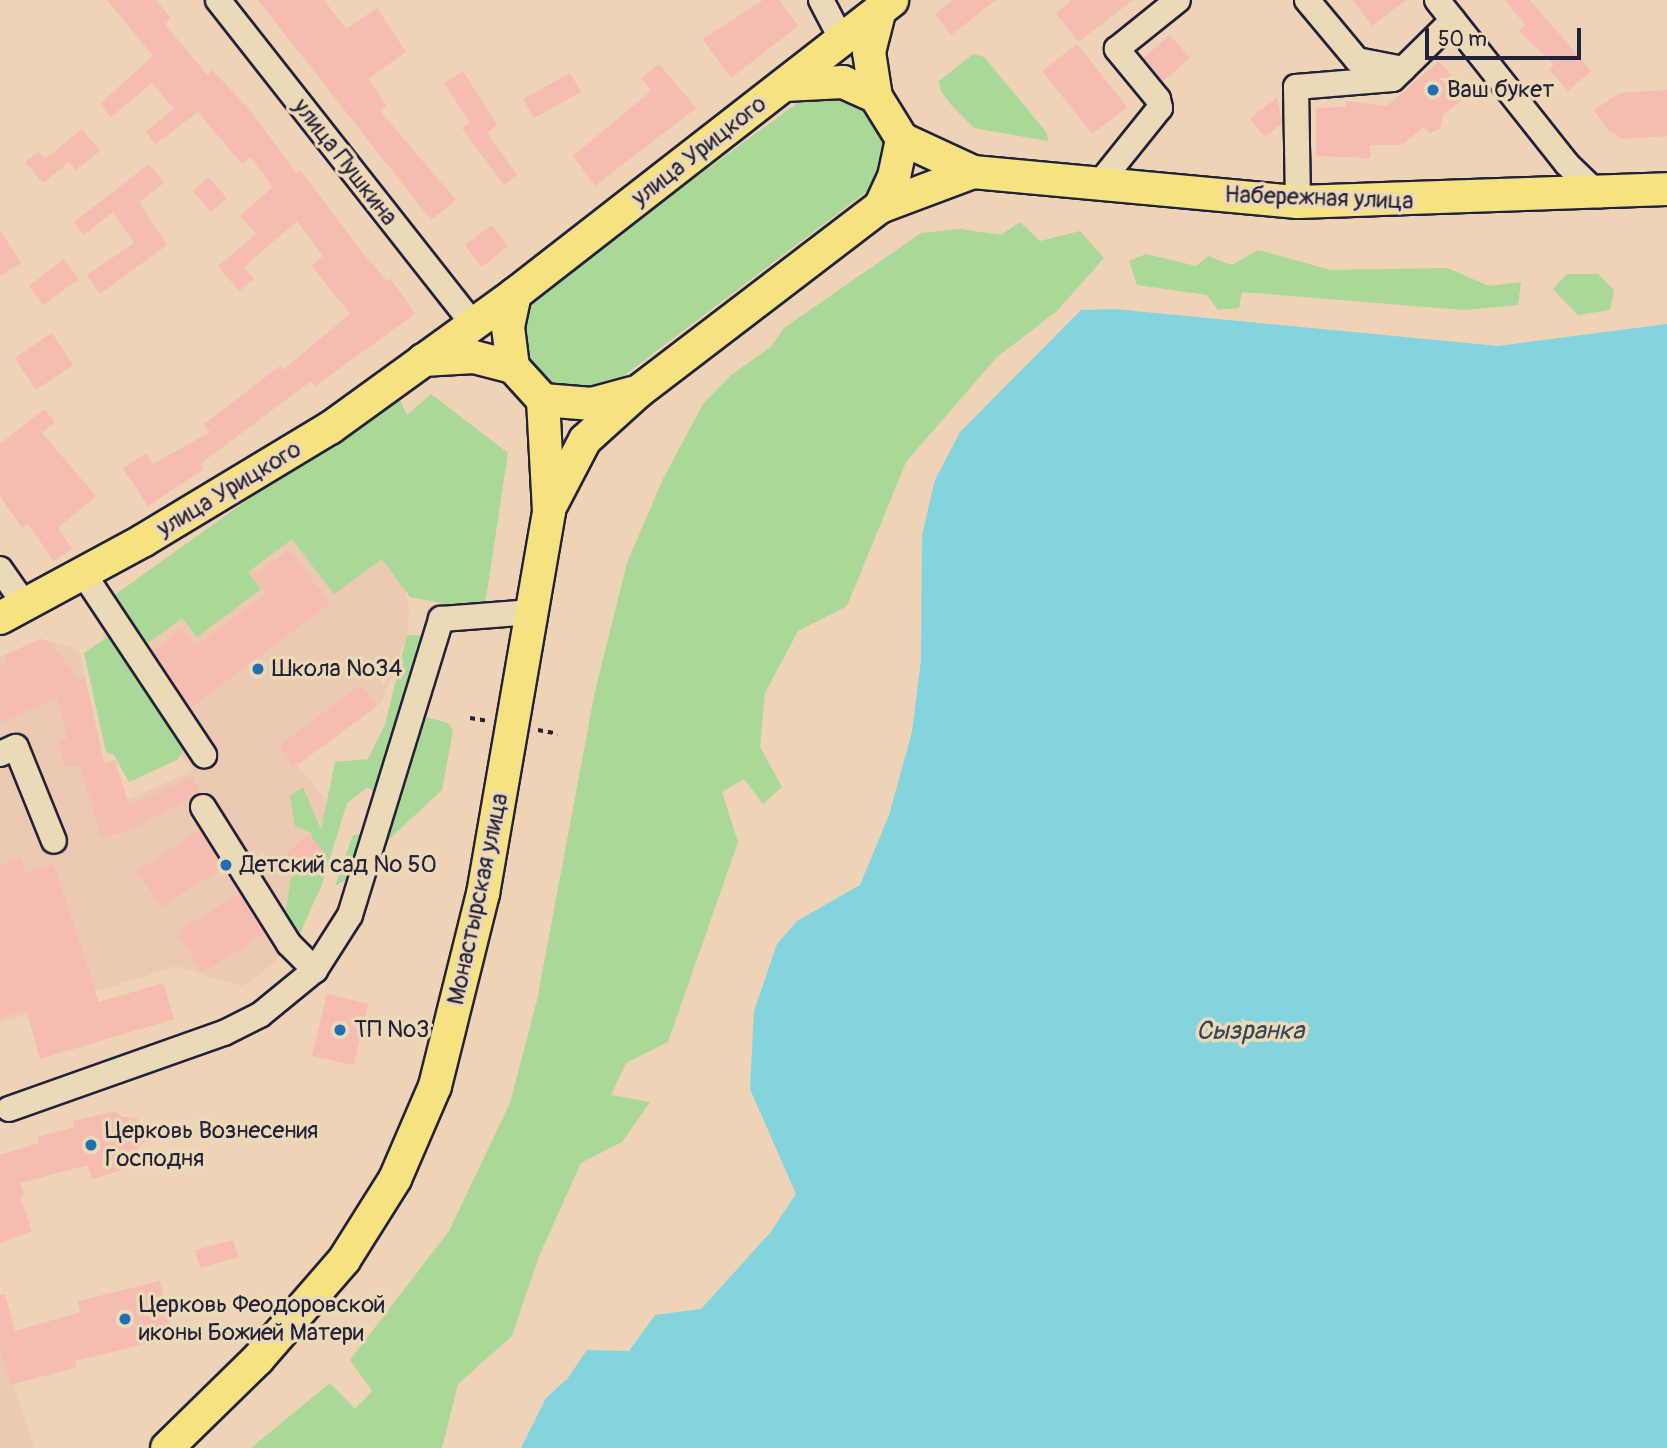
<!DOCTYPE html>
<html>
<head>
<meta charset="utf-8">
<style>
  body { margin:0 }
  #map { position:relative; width:1667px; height:1448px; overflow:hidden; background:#eed3b6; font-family:Pangolin,sans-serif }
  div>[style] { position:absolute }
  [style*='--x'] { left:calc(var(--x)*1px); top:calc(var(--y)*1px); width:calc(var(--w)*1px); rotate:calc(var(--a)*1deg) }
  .built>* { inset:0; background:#ecc9b2 }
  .green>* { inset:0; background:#a9d898 }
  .water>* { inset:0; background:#83d4dc }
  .building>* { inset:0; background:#f6bbb1 }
  .path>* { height:3.5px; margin-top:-1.75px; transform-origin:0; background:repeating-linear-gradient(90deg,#22223b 0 5px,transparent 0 10px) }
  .roads { filter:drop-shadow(2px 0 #22223b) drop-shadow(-2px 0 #22223b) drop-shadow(0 2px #22223b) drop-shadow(0 -2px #22223b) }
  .minor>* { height:24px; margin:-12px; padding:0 12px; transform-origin:12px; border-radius:12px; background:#ecd9b7 }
  .major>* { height:32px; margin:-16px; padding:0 16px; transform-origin:16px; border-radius:16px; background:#f7e281 }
  .dots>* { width:19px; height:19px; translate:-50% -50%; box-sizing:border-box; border:4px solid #ecd9b7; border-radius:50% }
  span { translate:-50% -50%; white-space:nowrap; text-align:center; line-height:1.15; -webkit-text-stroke:7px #ecd9b7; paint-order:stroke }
  .poi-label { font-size:24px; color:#22223b }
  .left { translate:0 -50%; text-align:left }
  .street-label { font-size:24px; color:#22223b }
  .water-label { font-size:26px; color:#35465b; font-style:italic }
  .scale { position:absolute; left:1425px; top:28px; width:156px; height:32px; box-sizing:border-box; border:4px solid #22223b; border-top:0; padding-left:9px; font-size:21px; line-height:24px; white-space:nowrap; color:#22223b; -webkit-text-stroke:5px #ecd9b7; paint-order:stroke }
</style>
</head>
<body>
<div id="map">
  <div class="built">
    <i style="clip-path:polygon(315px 477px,392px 568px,405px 589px,409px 614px,407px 635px,382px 702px,297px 765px,339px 816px,289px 944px,272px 965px,242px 986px,176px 966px,0 1023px,0 657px,41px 639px,79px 650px,104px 761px,115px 760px,127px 800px,192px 771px,100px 636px)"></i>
    <i style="clip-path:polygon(0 1342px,34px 1448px,0 1448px)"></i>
  </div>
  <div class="green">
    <i style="clip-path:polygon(973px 54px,984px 57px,1047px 133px,1048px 141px,974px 128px,952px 106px,941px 91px,939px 81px)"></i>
    <i style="clip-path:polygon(814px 91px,860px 102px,882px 128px,885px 162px,874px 186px,613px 384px,595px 391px,546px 385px,523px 360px,524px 309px,537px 293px)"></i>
    <i style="clip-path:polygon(1020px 222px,1040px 241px,1080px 231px,1104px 258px,1057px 311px,997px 357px,906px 462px,847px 606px,798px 631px,765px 693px,760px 747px,782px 787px,763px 804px,744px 779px,722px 792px,738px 842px,668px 1042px,626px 1063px,611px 1095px,650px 1102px,622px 1142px,581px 1163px,539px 1256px,512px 1336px,458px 1384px,442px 1448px,251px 1448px,330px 1383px,355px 1409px,372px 1391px,350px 1360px,449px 1231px,510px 1103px,537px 1000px,595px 691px,627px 563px,663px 479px,703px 404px,730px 376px,771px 347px,784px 328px,921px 233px,960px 229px,1001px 235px)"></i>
    <i style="clip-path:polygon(1258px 250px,1331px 270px,1447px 268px,1489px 286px,1521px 282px,1518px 305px,1464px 310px,1242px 292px,1239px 308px,1218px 310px,1207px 295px,1137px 285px,1129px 261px,1146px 254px,1196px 266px,1208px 256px,1232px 265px)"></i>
    <i style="clip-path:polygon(1567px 274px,1598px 274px,1614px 290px,1610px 310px,1578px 315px,1553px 289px)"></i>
    <i style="clip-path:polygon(431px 394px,508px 453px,485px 605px,461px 607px,410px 597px,382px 559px,334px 594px,292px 539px,248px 572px,261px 589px,197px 637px,182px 618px,143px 647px,112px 597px,387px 400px,400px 400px,407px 415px)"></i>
    <i style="clip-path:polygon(407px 635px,431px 636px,384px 801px,368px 787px,347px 803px,322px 884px,298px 938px,285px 915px,291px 878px,318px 857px,311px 833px,295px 826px,290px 796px,303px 787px,321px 830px,335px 762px,368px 759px,385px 725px)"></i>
    <i style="clip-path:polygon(109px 636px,187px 744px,177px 760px,129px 782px,114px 755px,106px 752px,84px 653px)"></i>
    <i style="clip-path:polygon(422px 716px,448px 723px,453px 730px,442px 790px,383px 845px)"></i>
    <i style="clip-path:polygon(367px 834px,361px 871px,335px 886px,353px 835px)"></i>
  </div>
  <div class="water">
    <i style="clip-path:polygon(1114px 309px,1498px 346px,1667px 324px,1667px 1448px,521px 1448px,546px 1398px,568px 1378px,587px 1350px,629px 1351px,655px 1315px,701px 1309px,770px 1233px,796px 1194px,750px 1089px,754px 1011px,777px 944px,797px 921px,860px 885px,889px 815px,912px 732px,921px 660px,922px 535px,935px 480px,960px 432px,1081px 310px)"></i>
  </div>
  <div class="building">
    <i style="clip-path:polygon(107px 0,156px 0,171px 19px,165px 24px,207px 75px,212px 70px,251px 111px,296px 173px,300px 170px,361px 251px,387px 281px,391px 279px,415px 314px,315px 386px,311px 381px,200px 464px,203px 470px,148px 506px,123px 468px,146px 453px,153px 464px,210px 432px,204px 424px,280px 366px,283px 370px,350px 314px,312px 266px,323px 256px,297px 221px,244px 267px,254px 279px,239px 291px,218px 266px,256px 234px,240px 216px,273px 187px,250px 157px,242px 164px,198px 112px,155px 144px,146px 131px,174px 109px,152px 83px,111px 117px,100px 104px,153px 56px)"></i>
    <i style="clip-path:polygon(258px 0,324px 0,346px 29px,377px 8px,406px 52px,368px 79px,387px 106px,380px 111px,456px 200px,431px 220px)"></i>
    <i style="clip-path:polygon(763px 0,779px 0,798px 26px,731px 78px,703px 39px)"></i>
    <i style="clip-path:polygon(953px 0,996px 0,951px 35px,935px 14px)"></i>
    <i style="clip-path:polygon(1072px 0,1133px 0,1078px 42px,1056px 13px)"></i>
    <i style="clip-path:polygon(1353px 0,1406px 0,1372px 26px)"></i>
    <i style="clip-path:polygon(1505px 0,1530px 0,1591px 71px,1568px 91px,1549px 69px,1554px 65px,1519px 31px,1525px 25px)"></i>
    <i style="clip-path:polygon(1170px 35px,1190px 58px,1163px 81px,1143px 58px)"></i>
    <i style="clip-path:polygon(1077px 44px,1127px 107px,1092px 134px,1042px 71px)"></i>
    <i style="clip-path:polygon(1439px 61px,1468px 95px,1443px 115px,1440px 129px,1430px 133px,1423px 127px,1402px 145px,1370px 145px,1370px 158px,1316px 156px,1316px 108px,1346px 107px,1346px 101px,1387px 106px)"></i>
    <i style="clip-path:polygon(659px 64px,696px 108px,595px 186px,573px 156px,651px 91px,641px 78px)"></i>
    <i style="clip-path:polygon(463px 71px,497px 125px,487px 133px,517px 175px,504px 185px,462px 128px,470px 123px,444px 83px)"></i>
    <i style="clip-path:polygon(570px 73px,581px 92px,534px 118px,523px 99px)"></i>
    <i style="clip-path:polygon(1667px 90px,1667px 136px,1623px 139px,1608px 130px,1594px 110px,1620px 93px)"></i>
    <i style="clip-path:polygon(1277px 97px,1282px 123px,1265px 137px,1250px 119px)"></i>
    <i style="clip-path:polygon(82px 129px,100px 151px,76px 170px,69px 162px,43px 183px,25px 162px,39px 152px,45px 159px)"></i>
    <i style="clip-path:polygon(149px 164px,164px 183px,139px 202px,167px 245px,100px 294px,87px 275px,134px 243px,113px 212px,84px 235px,74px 222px)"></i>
    <i style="clip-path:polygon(208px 177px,227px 198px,211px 212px,193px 191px)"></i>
    <i style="clip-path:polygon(492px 225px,508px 246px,482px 267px,465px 245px)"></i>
    <i style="clip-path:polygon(0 230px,21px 263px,0 276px)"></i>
    <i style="clip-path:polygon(64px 259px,79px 279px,43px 305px,29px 286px)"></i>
    <i style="clip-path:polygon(52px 333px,73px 365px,36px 390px,15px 358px)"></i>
    <i style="clip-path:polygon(44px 409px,55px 422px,42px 433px,96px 496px,58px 528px,72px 549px,54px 561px,28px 524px,22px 528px,0 496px,0 444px)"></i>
    <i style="clip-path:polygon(289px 550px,330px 603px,190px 708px,153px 651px,182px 629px,195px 647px,266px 594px,253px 576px)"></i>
    <i style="clip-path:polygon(41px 639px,50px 642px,78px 679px,85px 677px,104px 764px,115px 760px,129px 806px,192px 776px,200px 793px,135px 828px,102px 838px,80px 767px,64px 765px,59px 741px,67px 739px,58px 697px,0 723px,0 665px,7px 662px,5px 655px)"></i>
    <i style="clip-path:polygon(361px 685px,377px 706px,293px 768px,280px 745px)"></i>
    <i style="clip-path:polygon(200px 830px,223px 867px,161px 907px,137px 871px)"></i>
    <i style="clip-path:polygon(309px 834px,327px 856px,304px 875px,286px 854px)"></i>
    <i style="clip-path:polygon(21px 859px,25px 873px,53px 864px,99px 1002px,163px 983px,174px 1019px,40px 1059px,26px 1010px,0 1018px,0 866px)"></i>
    <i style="clip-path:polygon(240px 893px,265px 933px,202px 973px,177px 932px)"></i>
    <i style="clip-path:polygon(327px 994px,368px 1004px,354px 1065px,312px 1056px)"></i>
    <i style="clip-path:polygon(116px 1111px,122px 1117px,137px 1118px,147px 1138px,137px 1150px,123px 1154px,126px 1169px,92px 1179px,88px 1165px,20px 1183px,24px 1196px,20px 1197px,32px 1231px,0 1243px,0 1155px,39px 1143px,38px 1137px,74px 1127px,73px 1121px)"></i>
    <i style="clip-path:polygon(233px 1240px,238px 1257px,200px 1268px,195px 1250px)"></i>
    <i style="clip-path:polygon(160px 1281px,173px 1337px,75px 1361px,77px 1367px,11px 1385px,0 1348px,0 1295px,5px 1294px,15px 1331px,80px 1312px,78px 1301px)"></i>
  </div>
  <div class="path">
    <i style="--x:470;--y:718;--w:19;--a:9"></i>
    <i style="--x:538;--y:730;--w:20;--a:11"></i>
  </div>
  <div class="roads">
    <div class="minor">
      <i style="--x:218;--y:0;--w:412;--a:51.8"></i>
      <i style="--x:821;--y:0;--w:45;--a:62.3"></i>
      <i style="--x:1307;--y:0;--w:78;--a:50.2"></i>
      <i style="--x:1357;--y:60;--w:47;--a:11.1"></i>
      <i style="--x:1437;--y:0;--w:209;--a:51.6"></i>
      <i style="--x:1567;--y:164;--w:45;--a:44.1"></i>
      <i style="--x:1098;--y:185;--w:99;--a:-51.2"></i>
      <i style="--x:1160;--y:108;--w:9;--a:-103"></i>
      <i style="--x:1158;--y:99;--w:65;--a:-129.4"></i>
      <i style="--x:1117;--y:49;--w:78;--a:-38.8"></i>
      <i style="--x:1298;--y:202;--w:115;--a:-91"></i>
      <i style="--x:1296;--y:87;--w:97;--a:-4.7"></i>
      <i style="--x:1393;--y:79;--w:84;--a:-44.5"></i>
      <i style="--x:0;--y:569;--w:44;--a:55.2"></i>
      <i style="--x:83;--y:573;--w:219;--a:56.4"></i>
      <i style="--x:0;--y:754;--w:17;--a:-24"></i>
      <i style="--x:16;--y:747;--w:101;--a:68"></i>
      <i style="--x:203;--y:807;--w:162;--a:57.9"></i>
      <i style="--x:289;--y:944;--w:37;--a:45"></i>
      <i style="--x:9;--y:1109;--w:228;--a:-19.5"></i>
      <i style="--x:224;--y:1033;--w:40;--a:-26.6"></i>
      <i style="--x:260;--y:1015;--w:71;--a:-39.3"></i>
      <i style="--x:315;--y:970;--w:65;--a:-57.5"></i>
      <i style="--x:350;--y:915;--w:310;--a:-72.9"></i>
      <i style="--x:441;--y:619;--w:92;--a:-4.4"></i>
    </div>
    <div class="major">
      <i style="--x:880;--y:9;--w:44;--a:104.3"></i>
      <i style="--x:869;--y:52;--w:46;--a:81.2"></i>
      <i style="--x:876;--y:97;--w:49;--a:58.2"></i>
      <i style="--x:902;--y:139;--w:78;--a:24.9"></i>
      <i style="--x:973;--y:172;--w:326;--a:5.3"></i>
      <i style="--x:1298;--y:202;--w:369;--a:-2"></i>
      <i style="--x:784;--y:85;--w:59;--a:-2.9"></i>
      <i style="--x:843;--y:82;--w:36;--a:24"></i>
      <i style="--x:880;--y:207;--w:33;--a:-65"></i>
      <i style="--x:894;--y:177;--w:39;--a:-78"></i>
      <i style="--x:515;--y:294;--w:34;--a:102"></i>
      <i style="--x:508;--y:327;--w:40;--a:82.9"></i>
      <i style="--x:513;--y:367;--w:45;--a:47.7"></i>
      <i style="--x:543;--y:400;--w:49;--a:4.7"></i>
      <i style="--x:592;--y:404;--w:41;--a:-15.4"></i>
      <i style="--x:423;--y:360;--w:51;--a:-3.4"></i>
      <i style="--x:474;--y:357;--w:40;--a:14.4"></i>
      <i style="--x:552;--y:503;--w:71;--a:-62.4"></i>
      <i style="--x:585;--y:440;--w:73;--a:-42.2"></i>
      <i style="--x:639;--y:391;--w:303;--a:-37.4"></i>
      <i style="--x:880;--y:207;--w:99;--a:-20.6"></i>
      <i style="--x:0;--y:618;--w:164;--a:-28.4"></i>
      <i style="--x:144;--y:540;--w:217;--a:-31.1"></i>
      <i style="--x:330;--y:428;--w:228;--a:-35.9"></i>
      <i style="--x:515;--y:294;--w:478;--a:-37.9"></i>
      <i style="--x:167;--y:1448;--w:127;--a:-44.4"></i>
      <i style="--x:258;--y:1359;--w:131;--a:-49"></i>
      <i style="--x:344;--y:1260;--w:96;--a:-57.8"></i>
      <i style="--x:395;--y:1179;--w:101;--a:-66.7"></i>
      <i style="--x:435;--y:1086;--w:198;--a:-76"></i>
      <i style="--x:483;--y:894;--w:389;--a:-80.2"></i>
      <i style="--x:549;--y:511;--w:111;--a:-93.1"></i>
    </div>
  </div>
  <div class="dots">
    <i style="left:1433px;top:90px;background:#1f6fb2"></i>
    <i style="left:258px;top:669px;background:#1f6fb2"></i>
    <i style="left:226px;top:865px;background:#1f6fb2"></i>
    <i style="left:340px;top:1030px;background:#1f6fb2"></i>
    <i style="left:91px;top:1145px;background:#1f6fb2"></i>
    <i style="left:125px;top:1319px;background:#1f6fb2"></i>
  </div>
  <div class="poi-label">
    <span class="left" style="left:1447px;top:90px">Ваш букет</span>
    <span class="left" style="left:272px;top:669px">Школа №34</span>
    <span class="left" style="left:240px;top:865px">Детский сад № 50</span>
    <span class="left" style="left:354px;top:1030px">ТП №3</span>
    <span class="left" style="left:105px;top:1145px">Церковь Вознесения<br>Господня</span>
    <span class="left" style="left:139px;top:1319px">Церковь Феодоровской<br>иконы Божией Матери</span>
  </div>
  <div class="street-label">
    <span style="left:699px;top:151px;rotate:-38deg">улица Урицкого</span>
    <span style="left:345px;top:162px;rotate:52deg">улица Пушкина</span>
    <span style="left:1319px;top:198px;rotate:2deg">Набережная улица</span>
    <span style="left:229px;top:489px;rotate:-31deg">улица Урицкого</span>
    <span style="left:478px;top:899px;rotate:-78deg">Монастырская улица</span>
  </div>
  <div class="water-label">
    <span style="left:1250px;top:1032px">Сызранка</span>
  </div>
  <div class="scale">50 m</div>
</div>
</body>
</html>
